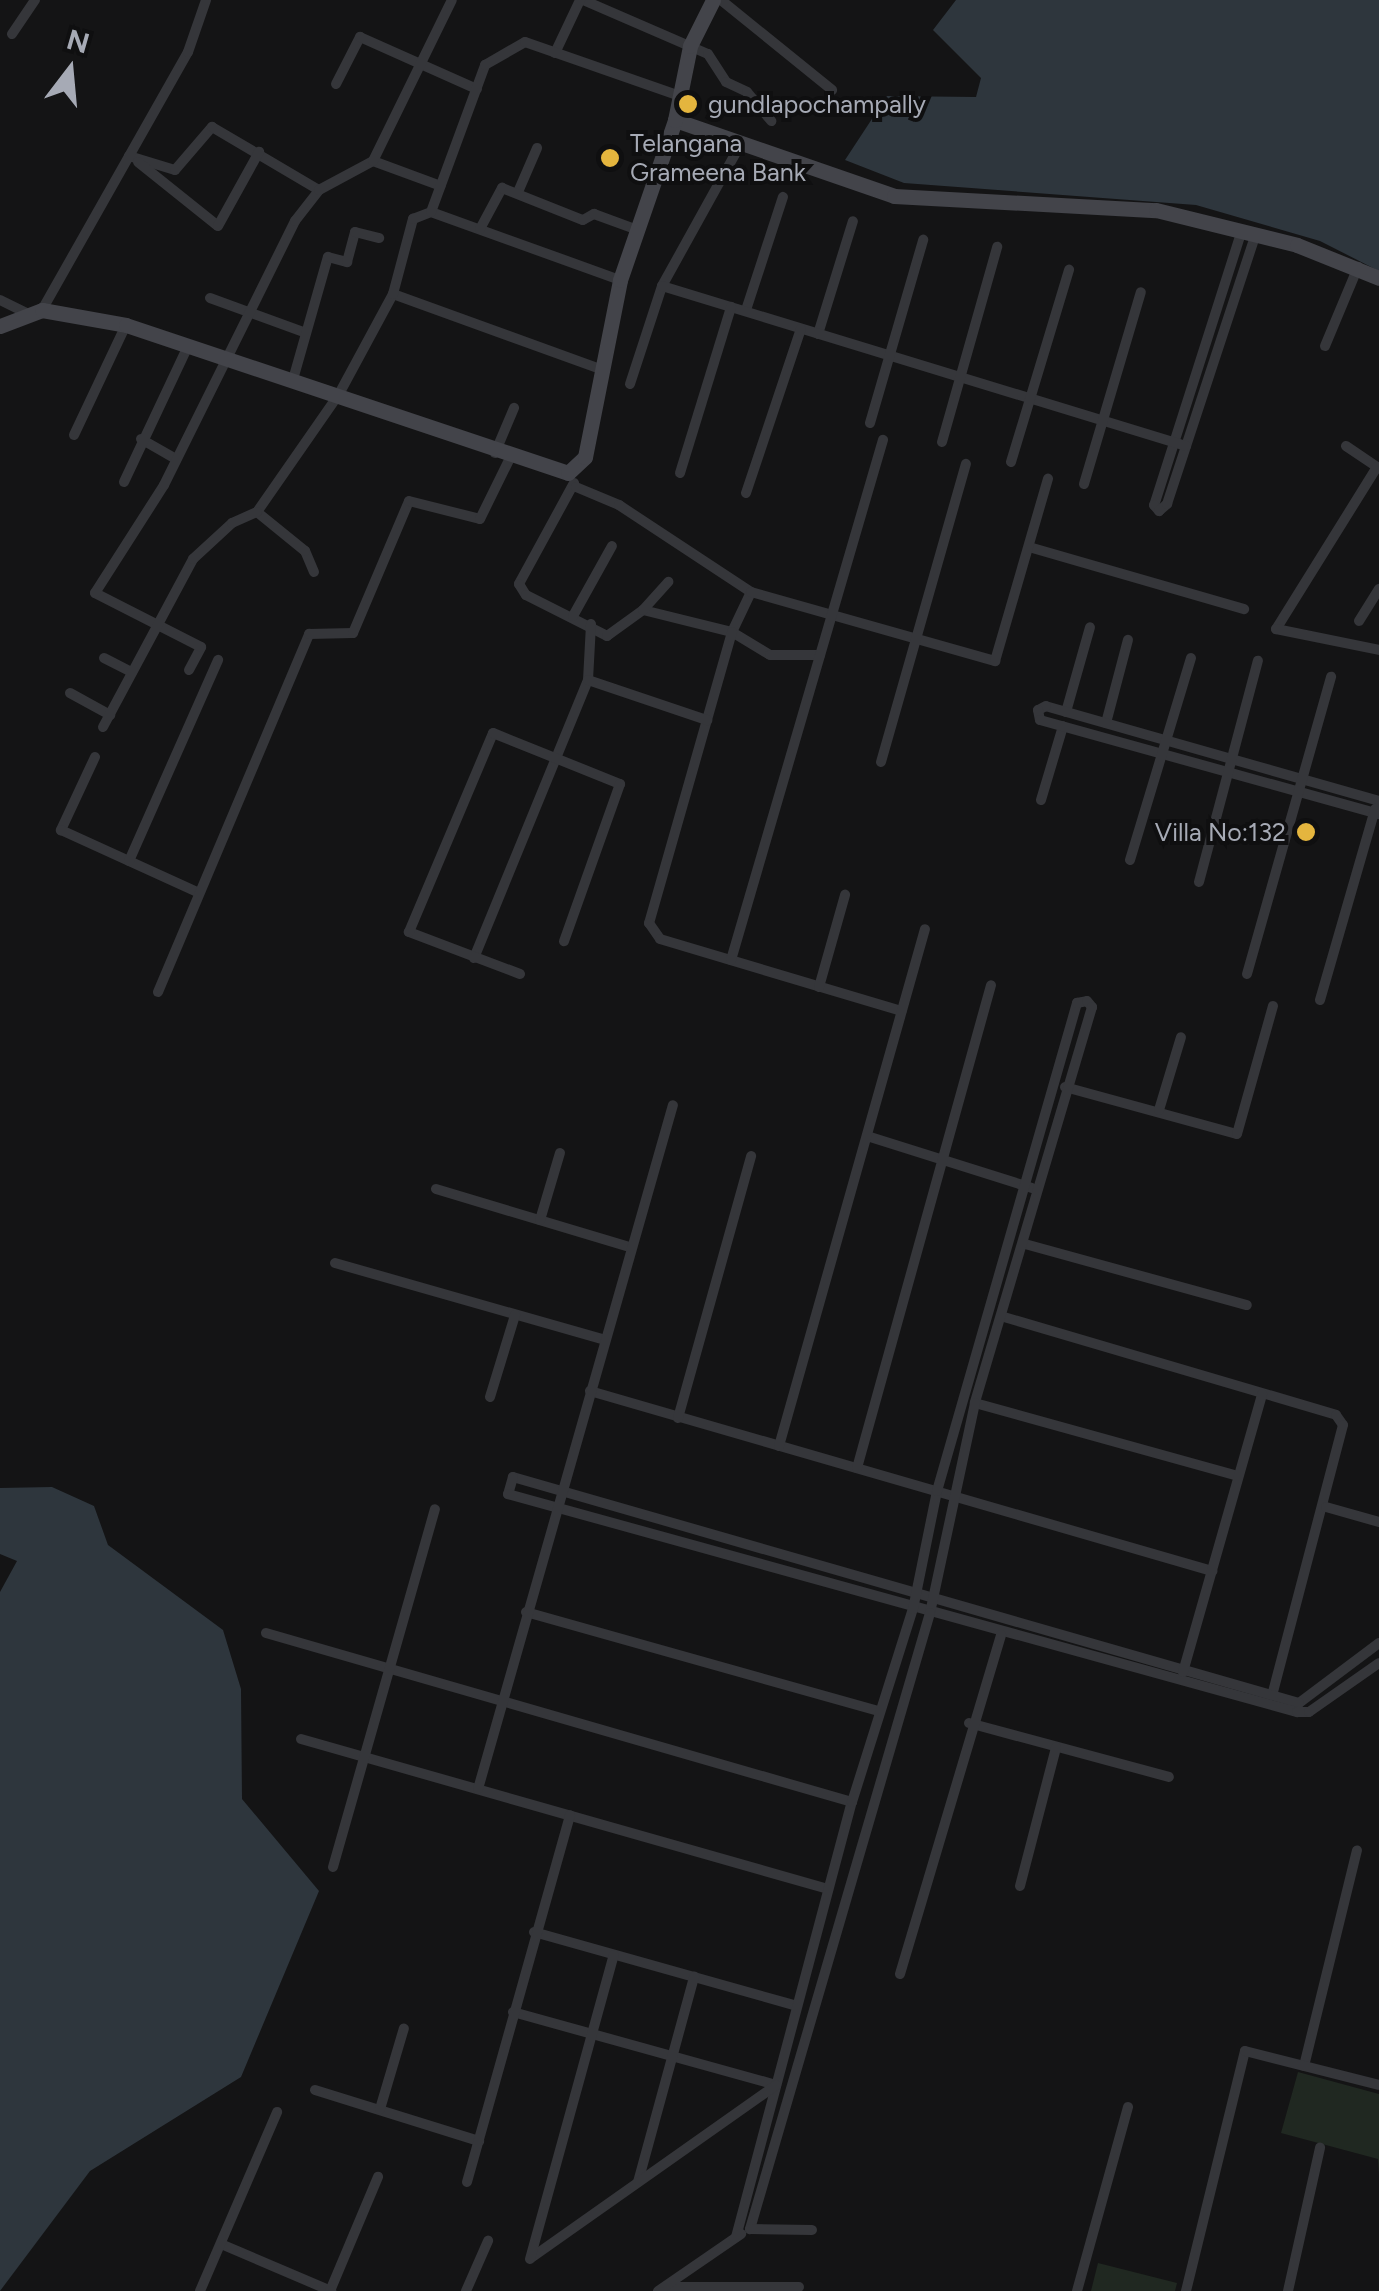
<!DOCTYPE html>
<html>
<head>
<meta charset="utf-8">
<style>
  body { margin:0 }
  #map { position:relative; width:1379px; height:2291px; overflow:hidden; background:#141415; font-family:Figtree,sans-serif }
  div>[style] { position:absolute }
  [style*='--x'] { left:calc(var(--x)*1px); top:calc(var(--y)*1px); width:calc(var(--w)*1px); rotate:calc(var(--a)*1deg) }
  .green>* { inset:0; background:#202821 }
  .water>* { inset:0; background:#2e363d }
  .street>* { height:10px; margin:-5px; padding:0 5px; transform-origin:5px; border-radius:5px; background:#35363a }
  .secondary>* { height:15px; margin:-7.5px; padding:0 7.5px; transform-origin:7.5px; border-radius:7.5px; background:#43444a }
  .dots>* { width:28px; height:28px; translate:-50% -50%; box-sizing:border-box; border:5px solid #0f0f10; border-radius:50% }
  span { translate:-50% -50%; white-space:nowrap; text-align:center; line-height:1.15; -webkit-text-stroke:8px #0f0f10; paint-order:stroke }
  .poi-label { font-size:25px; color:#a6aab5 }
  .left { translate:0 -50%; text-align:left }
  .right { translate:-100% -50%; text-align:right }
  .north { position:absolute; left:20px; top:20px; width:100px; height:100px; -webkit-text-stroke:8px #0f0f10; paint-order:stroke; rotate:16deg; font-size:28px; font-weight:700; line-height:40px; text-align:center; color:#a6aab5 }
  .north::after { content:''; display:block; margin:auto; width:35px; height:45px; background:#a6aab5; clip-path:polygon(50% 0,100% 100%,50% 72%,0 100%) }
</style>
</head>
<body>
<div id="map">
  <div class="green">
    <i style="clip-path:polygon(1298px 2072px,1379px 2094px,1379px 2175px,1378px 2159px,1281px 2133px)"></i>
    <i style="clip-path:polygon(1098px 2263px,1177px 2283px,1175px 2291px,1091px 2291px)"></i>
  </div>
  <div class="water">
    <i style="clip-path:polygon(956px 0,1379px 0,1379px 271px,1320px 241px,1196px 205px,904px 183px,845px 160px,887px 96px,976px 97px,981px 78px,933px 30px)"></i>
    <i style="clip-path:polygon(52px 1487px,94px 1506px,108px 1545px,223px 1630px,241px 1689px,242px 1799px,319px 1891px,241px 2077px,90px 2171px,0 2291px,0 1592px,17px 1561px,0 1554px,0 1488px)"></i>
  </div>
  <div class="street">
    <i style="--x:583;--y:0;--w:136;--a:23.4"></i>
    <i style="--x:708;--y:54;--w:33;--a:57"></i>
    <i style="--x:726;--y:82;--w:23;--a:25"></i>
    <i style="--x:747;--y:92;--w:38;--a:50"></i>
    <i style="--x:721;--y:0;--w:143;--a:39"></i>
    <i style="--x:12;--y:34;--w:41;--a:-55.9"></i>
    <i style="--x:555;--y:53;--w:59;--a:-64.7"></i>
    <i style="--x:336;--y:84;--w:53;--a:-62.9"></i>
    <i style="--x:360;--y:37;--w:128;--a:24"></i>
    <i style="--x:129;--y:156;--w:48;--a:16.9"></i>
    <i style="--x:175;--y:170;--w:57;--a:-49.3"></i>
    <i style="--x:212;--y:127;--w:124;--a:30.5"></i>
    <i style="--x:373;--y:161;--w:72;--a:20.2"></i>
    <i style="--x:138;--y:162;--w:102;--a:38.7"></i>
    <i style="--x:218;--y:226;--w:85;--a:-61"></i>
    <i style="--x:518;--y:192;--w:48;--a:-66.6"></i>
    <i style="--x:431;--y:212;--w:201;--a:19.8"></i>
    <i style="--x:480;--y:229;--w:47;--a:-61.8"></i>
    <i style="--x:502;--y:188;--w:87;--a:21.6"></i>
    <i style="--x:583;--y:220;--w:13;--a:-29"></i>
    <i style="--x:594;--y:214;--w:44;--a:20.1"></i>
    <i style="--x:1242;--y:230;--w:289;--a:107.7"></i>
    <i style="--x:1154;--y:505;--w:8;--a:50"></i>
    <i style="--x:1159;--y:511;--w:11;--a:-41"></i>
    <i style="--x:1167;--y:504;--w:284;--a:-71.8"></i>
    <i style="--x:662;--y:286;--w:161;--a:-61"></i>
    <i style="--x:393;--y:294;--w:223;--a:19.9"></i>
    <i style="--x:210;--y:298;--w:102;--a:20"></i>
    <i style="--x:0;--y:300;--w:30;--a:26"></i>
    <i style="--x:42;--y:310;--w:296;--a:-60.5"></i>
    <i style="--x:188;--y:52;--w:55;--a:-70.9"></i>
    <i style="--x:746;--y:310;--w:119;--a:-71.9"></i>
    <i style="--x:818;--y:334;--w:118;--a:-72.8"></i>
    <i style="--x:1325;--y:346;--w:86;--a:-67.3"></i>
    <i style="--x:294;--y:376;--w:124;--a:-74.1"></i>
    <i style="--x:328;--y:257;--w:20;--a:15"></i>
    <i style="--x:347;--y:262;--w:31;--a:-75"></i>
    <i style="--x:355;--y:232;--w:25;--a:14"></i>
    <i style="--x:630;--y:384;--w:103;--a:-71.9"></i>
    <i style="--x:662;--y:286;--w:548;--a:16.98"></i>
    <i style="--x:870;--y:423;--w:191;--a:-73.8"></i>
    <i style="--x:74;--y:435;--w:122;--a:-64.7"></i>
    <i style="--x:141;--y:439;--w:40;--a:29.7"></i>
    <i style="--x:942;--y:442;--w:203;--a:-74.2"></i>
    <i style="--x:1346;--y:446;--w:40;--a:34"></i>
    <i style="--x:495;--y:453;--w:49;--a:-67.1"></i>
    <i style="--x:1011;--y:462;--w:201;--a:-73.2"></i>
    <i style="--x:1377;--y:467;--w:191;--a:121.9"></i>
    <i style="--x:1276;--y:629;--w:105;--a:11.5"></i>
    <i style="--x:680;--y:473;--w:174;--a:-72.9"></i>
    <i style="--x:124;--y:482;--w:150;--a:-64.8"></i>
    <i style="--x:574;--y:483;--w:115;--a:118.6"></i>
    <i style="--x:519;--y:584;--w:13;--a:58"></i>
    <i style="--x:526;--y:595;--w:91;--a:26.8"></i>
    <i style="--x:607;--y:636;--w:44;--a:-35.8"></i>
    <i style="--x:643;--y:610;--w:92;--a:13.9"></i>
    <i style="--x:732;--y:632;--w:44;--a:31.2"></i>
    <i style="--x:770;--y:655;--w:50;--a:0"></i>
    <i style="--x:1084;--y:484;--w:200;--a:-73.5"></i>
    <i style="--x:576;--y:487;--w:47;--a:22.7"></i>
    <i style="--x:619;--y:505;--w:158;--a:33.4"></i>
    <i style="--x:751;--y:592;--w:44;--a:115.4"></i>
    <i style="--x:732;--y:632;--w:303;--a:105.9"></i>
    <i style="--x:649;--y:923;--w:19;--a:55"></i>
    <i style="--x:660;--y:939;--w:252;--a:16.6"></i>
    <i style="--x:746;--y:493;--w:173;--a:-71.5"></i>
    <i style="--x:1029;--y:547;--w:224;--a:16.1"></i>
    <i style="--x:314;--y:572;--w:23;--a:-113"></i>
    <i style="--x:305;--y:551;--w:62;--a:-140.9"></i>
    <i style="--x:257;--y:512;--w:144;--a:-55.2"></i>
    <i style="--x:339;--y:394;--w:114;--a:-61.6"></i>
    <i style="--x:393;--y:294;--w:78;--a:-75.1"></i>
    <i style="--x:413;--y:219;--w:19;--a:-21"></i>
    <i style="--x:431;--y:212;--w:157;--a:-69.8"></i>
    <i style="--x:485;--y:65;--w:46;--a:-29.9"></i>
    <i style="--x:525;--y:42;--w:161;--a:19.2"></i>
    <i style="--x:751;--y:592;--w:254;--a:15.8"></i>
    <i style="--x:995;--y:661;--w:190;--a:-73.8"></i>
    <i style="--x:643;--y:610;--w:38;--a:-48"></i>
    <i style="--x:573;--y:616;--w:80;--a:-60.9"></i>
    <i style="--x:1359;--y:621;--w:38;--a:-58"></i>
    <i style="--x:104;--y:658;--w:30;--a:27"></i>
    <i style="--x:189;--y:670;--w:26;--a:-62"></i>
    <i style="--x:201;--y:647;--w:119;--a:-153"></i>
    <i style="--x:95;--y:593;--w:128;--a:-57.4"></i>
    <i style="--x:164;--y:485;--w:295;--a:-63.6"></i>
    <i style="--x:295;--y:221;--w:39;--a:-52"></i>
    <i style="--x:319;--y:190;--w:61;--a:-28.2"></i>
    <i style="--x:373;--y:161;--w:179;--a:-63.9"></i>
    <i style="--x:588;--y:680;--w:56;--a:-86.9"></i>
    <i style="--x:70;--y:693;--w:46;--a:28.8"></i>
    <i style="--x:1066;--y:712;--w:88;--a:-74.2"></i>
    <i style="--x:1106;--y:723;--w:86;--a:-75.2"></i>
    <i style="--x:103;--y:727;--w:191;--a:-61.8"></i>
    <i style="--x:193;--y:559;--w:53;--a:-42.7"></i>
    <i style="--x:232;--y:523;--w:27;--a:-24"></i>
    <i style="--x:95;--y:757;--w:81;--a:115"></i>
    <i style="--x:61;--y:830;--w:152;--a:24.5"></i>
    <i style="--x:881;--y:762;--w:310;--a:-74.1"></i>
    <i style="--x:1041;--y:800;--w:77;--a:-73.4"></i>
    <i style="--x:1379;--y:801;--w:346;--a:-164.1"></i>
    <i style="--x:1046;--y:706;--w:9;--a:153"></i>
    <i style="--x:1038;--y:710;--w:10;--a:79"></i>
    <i style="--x:1040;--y:720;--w:352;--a:15.5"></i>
    <i style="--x:1130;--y:860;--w:211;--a:-73.2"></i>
    <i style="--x:129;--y:861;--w:220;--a:-66.1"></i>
    <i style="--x:1199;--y:882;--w:229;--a:-75.1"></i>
    <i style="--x:474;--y:958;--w:300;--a:-67.7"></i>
    <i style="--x:588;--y:680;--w:126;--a:18.6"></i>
    <i style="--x:731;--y:960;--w:542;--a:-73.71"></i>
    <i style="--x:520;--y:974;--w:119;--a:-159.3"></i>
    <i style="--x:409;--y:932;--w:216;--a:-67.1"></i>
    <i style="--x:493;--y:733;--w:137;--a:21.9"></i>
    <i style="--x:620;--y:784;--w:167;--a:109.6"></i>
    <i style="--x:1247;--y:974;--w:309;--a:-74.2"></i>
    <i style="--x:819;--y:987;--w:96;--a:-74.2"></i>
    <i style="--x:158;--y:992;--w:389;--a:-67.1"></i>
    <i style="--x:309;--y:634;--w:44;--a:-1.3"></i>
    <i style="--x:353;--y:633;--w:143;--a:-67"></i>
    <i style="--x:409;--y:501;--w:73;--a:14.2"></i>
    <i style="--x:480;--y:519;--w:68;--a:-63.8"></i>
    <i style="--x:1320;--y:1000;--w:199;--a:-73.9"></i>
    <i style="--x:1065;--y:1087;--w:178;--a:15.3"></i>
    <i style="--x:1237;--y:1134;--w:133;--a:-74.3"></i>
    <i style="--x:1159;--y:1110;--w:76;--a:-73.2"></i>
    <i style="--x:867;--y:1136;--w:173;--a:17.5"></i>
    <i style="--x:436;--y:1189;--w:202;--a:16.7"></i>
    <i style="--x:540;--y:1220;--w:70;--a:-73.4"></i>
    <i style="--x:1025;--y:1244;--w:230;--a:15.4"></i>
    <i style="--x:335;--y:1263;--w:278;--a:15.9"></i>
    <i style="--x:1004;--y:1317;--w:346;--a:16.4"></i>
    <i style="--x:1336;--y:1415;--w:12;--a:55"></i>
    <i style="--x:1343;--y:1425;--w:279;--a:104.7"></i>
    <i style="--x:590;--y:1391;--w:648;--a:16.14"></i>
    <i style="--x:490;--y:1397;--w:86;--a:-73"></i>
    <i style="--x:975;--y:1403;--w:273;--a:15.5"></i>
    <i style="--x:678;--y:1418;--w:272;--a:-74.4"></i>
    <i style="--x:779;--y:1446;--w:537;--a:-74.23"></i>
    <i style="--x:857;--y:1468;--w:501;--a:-74.49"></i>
    <i style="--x:1326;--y:1507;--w:55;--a:15.8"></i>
    <i style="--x:526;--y:1612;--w:367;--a:15.7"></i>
    <i style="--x:266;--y:1633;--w:610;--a:16.09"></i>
    <i style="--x:1379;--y:1643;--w:100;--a:143.1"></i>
    <i style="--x:1299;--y:1703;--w:818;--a:-163.96"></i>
    <i style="--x:513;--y:1477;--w:18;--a:106"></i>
    <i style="--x:508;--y:1494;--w:819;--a:15.45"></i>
    <i style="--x:1297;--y:1712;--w:12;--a:0"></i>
    <i style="--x:1309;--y:1712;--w:85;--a:-35"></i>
    <i style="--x:1183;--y:1672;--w:289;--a:-74.1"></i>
    <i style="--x:969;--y:1723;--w:207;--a:15.1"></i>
    <i style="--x:301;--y:1739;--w:548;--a:15.89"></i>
    <i style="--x:478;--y:1789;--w:711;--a:-74.09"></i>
    <i style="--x:333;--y:1867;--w:372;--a:-74.1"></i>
    <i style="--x:1020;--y:1886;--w:143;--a:-75.4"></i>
    <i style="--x:534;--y:1932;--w:273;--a:15.7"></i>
    <i style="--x:900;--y:1974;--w:354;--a:-73.4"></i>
    <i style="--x:513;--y:2012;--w:273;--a:15.5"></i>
    <i style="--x:1304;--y:2066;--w:222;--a:-76.2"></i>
    <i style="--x:315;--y:2090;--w:172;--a:17.3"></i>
    <i style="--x:380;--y:2109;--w:84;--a:-73.5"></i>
    <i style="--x:467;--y:2182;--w:381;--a:-74.3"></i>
    <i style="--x:638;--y:2182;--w:213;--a:-74.7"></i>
    <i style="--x:736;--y:2237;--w:450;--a:-75.1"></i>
    <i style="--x:852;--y:1802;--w:202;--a:-72.5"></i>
    <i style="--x:913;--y:1609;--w:120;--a:-78.5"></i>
    <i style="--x:937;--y:1491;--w:508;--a:-73.99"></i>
    <i style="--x:1077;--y:1003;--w:10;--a:-11"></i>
    <i style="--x:1087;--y:1001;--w:8;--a:50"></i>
    <i style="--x:1092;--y:1007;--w:413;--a:106.5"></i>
    <i style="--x:975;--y:1403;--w:215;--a:102.1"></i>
    <i style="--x:930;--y:1613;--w:642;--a:106.29"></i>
    <i style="--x:750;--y:2229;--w:62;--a:0.9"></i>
    <i style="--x:221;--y:2244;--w:120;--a:23.1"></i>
    <i style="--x:531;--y:2258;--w:300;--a:-35.2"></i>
    <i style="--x:530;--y:2259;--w:315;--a:-74.6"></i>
    <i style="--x:668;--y:2287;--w:131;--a:0"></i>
    <i style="--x:200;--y:2291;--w:195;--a:-66.7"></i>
    <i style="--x:330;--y:2291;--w:124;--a:-67.2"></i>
    <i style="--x:466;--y:2291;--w:55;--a:-66.3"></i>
    <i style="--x:658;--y:2291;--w:101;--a:-34.5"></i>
    <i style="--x:1077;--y:2291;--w:191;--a:-74.5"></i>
    <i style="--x:1186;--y:2291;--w:247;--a:-76.2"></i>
    <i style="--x:1245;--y:2051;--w:138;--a:14.2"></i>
    <i style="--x:1288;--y:2291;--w:147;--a:-77.4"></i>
  </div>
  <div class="secondary">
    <i style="--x:675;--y:120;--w:232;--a:19.1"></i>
    <i style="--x:894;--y:196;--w:262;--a:3.1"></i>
    <i style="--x:1156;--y:210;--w:145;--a:13.9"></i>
    <i style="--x:1297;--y:245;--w:88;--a:21.9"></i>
    <i style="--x:0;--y:326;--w:45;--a:-20.9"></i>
    <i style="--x:42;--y:310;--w:85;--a:10.1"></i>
    <i style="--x:126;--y:325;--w:466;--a:18.5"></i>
    <i style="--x:568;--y:473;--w:23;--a:-43"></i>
    <i style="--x:585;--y:457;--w:180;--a:-78.8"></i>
    <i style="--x:620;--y:280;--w:169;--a:-71"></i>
    <i style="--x:675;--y:120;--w:76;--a:-78.5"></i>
    <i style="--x:690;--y:46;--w:51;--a:-63.4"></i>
  </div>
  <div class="dots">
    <i style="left:688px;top:104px;background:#e4b53e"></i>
    <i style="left:610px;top:158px;background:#e4b53e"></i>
    <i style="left:1306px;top:832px;background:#e4b53e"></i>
  </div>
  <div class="poi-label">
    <span class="left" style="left:708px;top:104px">gundlapochampally</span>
    <span class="left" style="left:630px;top:158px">Telangana<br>Grameena Bank</span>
    <span class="right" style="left:1286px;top:832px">Villa No:132</span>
  </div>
  <div class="north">N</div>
</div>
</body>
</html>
